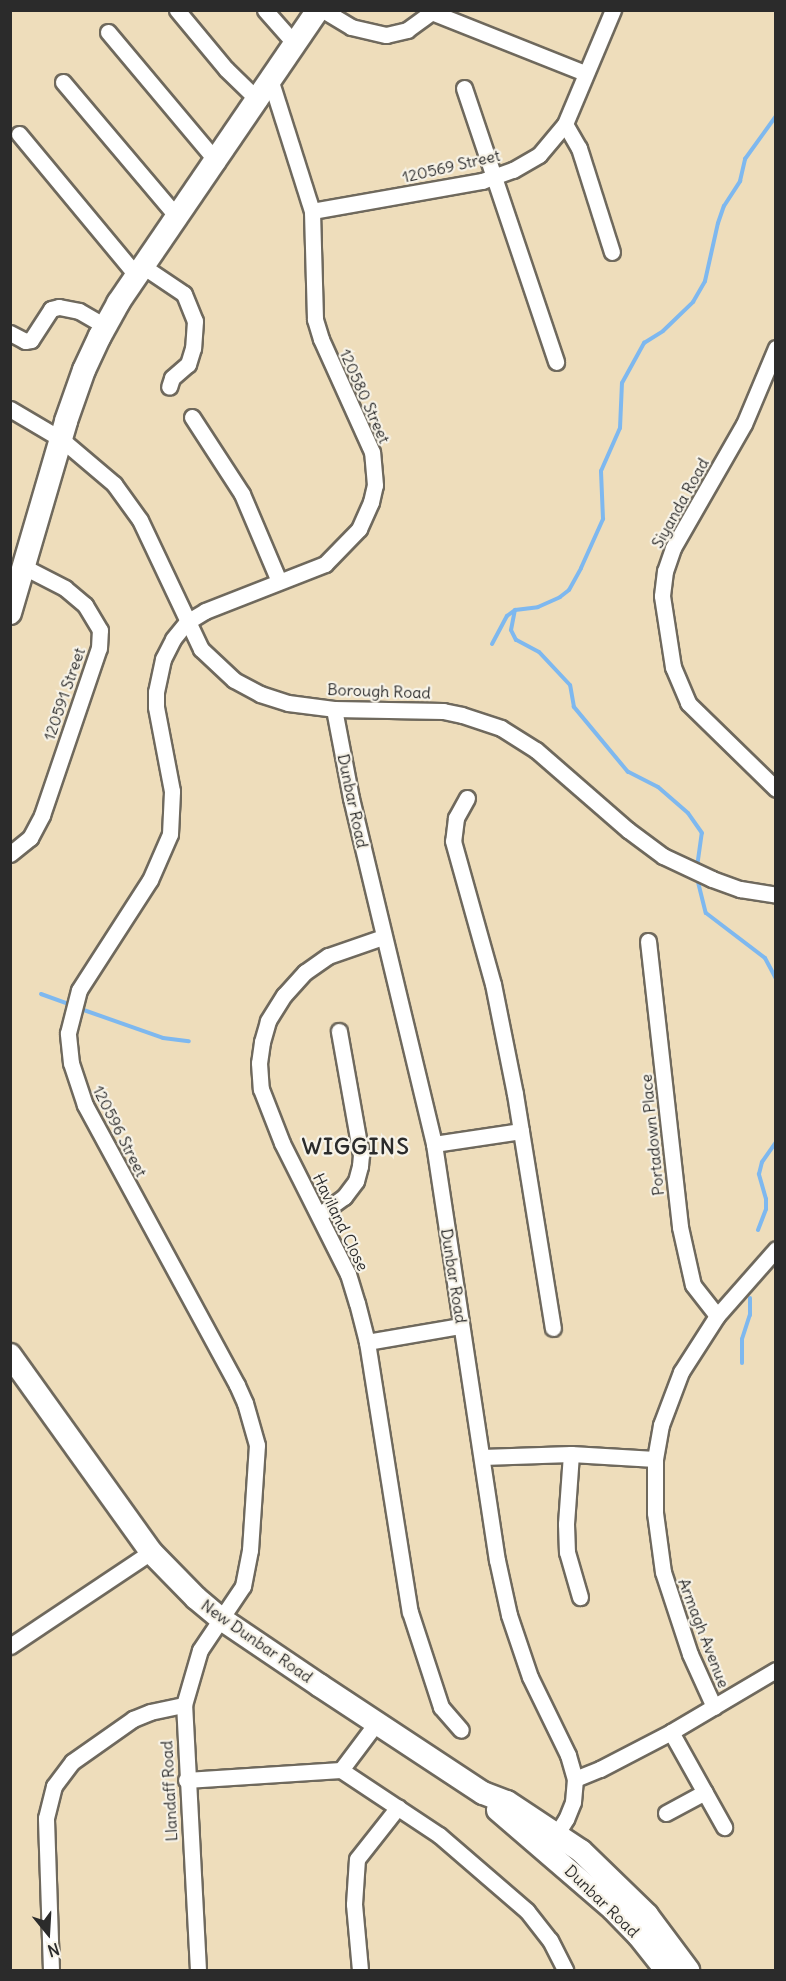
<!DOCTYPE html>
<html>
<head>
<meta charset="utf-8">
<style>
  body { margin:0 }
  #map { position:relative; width:786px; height:1981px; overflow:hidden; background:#edb; font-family:Delius,sans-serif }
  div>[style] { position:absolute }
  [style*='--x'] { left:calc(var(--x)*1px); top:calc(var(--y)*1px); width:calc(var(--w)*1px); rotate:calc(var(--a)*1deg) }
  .stream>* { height:4px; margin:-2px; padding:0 2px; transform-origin:2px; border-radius:2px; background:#7eb8ef }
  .roads { filter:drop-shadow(2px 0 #6f695d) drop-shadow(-2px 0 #6f695d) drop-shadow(0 2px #6f695d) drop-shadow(0 -2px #6f695d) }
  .street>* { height:15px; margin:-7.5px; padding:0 7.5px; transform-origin:7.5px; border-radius:7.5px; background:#fff }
  .secondary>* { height:22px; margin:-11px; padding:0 11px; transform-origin:11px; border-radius:11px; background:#fff }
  span { translate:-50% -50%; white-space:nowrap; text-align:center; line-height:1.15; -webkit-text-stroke:4.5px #f7f3e8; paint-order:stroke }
  .street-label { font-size:16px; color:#2b2b2b }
  .district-label { font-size:22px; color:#2b2b2b; font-weight:700; letter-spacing:1.5px }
  .frame { position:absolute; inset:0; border:12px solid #2b2b2b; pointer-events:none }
  .north { position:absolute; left:18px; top:1903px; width:60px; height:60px; -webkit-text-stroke:4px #f7f3e8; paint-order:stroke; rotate:162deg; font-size:16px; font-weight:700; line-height:24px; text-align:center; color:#2b2b2b }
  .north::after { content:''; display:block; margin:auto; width:21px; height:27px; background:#2b2b2b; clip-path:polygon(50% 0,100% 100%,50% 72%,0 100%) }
</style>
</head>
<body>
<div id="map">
  <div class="stream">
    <i style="--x:492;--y:644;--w:32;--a:-62"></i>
    <i style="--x:507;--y:616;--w:10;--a:-37"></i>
    <i style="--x:697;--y:867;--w:34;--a:-82"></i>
    <i style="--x:702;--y:833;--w:24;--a:-125"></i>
    <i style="--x:688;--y:813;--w:40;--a:-139"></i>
    <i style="--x:658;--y:787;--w:34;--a:-153"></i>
    <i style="--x:628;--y:772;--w:85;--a:-129.7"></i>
    <i style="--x:574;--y:707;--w:22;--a:-100"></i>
    <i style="--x:570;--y:685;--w:45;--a:-133.2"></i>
    <i style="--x:539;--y:652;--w:26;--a:-152"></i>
    <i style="--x:516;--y:640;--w:11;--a:-117"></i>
    <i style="--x:511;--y:630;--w:20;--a:-79"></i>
    <i style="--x:515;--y:610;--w:23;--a:-7"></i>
    <i style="--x:538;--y:607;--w:24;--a:-24"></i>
    <i style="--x:560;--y:597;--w:11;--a:-38"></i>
    <i style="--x:569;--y:590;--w:25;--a:-61"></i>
    <i style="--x:581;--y:568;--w:54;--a:-65.8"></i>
    <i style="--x:603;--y:519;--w:48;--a:-92.4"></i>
    <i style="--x:601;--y:471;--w:47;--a:-66.2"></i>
    <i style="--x:620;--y:428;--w:45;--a:-87.5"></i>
    <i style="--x:622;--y:383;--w:46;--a:-61.2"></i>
    <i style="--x:644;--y:343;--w:22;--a:-32"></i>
    <i style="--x:663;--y:331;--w:42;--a:-44"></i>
    <i style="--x:693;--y:302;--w:24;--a:-60"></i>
    <i style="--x:705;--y:281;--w:59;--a:-77.4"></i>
    <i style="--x:718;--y:223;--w:18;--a:-71"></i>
    <i style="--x:724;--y:206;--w:30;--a:-57"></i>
    <i style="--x:740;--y:181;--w:23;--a:-77"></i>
    <i style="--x:745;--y:159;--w:53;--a:-54.2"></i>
    <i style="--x:697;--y:878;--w:36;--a:76"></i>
    <i style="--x:706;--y:913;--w:74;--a:37.3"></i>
    <i style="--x:765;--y:958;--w:24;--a:62"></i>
    <i style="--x:41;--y:994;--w:32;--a:20"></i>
    <i style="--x:78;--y:1008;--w:90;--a:19.4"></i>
    <i style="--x:163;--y:1038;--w:26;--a:7"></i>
    <i style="--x:758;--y:1230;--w:22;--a:-69"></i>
    <i style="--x:766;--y:1209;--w:10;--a:-90"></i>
    <i style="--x:766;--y:1199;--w:26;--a:-106"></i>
    <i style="--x:759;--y:1174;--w:12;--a:-76"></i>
    <i style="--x:762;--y:1162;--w:24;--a:-55"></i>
    <i style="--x:742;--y:1363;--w:24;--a:-90"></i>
    <i style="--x:742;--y:1339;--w:25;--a:-72"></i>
    <i style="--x:750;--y:1315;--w:17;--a:-90"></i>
  </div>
  <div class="roads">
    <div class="street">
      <i style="--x:177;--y:10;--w:77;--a:50.3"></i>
      <i style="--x:226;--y:69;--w:46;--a:44.1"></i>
      <i style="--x:265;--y:10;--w:47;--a:48.5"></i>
      <i style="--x:323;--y:10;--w:33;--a:31"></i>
      <i style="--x:351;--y:27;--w:36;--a:13"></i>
      <i style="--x:386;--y:35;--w:22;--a:-13"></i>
      <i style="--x:407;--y:30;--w:34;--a:-36"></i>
      <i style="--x:434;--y:13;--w:162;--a:21.7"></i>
      <i style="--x:108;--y:32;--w:170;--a:50"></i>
      <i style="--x:63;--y:82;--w:178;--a:49.8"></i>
      <i style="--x:464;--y:88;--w:289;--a:71.4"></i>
      <i style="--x:565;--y:124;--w:28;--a:60"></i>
      <i style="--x:579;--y:148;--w:109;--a:72.4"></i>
      <i style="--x:19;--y:134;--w:185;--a:50.3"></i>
      <i style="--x:312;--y:211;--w:173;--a:-10"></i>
      <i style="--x:482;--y:181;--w:33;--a:-20"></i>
      <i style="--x:513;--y:170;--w:30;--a:-30"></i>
      <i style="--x:539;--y:155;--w:40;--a:-50"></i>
      <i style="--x:565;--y:124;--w:124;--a:-67.2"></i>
      <i style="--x:144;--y:267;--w:48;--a:34"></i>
      <i style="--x:184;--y:294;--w:29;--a:68"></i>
      <i style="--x:195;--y:321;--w:27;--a:94"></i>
      <i style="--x:193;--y:348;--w:17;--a:107"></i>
      <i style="--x:188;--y:364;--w:21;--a:139"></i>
      <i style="--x:172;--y:378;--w:9;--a:108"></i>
      <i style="--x:10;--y:333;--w:17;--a:28"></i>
      <i style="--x:25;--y:341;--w:6;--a:-9"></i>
      <i style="--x:31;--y:340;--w:37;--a:-57"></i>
      <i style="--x:51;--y:309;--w:8;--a:-14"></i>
      <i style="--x:59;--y:307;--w:20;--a:11"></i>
      <i style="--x:79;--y:311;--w:30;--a:30"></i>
      <i style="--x:776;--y:348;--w:82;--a:112.8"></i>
      <i style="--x:744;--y:424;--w:143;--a:119.8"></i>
      <i style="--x:673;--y:548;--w:24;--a:109"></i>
      <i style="--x:665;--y:571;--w:25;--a:97"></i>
      <i style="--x:662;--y:596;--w:72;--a:81.2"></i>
      <i style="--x:673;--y:667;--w:39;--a:67"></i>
      <i style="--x:688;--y:703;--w:123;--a:44.3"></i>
      <i style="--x:10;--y:409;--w:59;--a:30.5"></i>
      <i style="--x:61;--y:439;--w:70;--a:40.3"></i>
      <i style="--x:114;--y:484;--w:44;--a:54.2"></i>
      <i style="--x:140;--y:520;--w:143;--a:64.7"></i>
      <i style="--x:201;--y:649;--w:45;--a:43.2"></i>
      <i style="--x:234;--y:680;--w:30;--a:28"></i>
      <i style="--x:260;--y:694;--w:29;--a:18"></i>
      <i style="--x:288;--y:703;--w:46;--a:7.4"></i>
      <i style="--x:334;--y:709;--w:109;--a:1.1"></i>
      <i style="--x:443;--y:711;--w:19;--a:12"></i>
      <i style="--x:462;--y:715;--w:41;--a:18.4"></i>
      <i style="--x:501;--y:728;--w:41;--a:32.2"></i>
      <i style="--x:536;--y:750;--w:122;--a:41"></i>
      <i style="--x:628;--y:830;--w:44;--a:36.6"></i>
      <i style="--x:663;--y:856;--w:54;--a:25.1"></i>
      <i style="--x:712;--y:879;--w:30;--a:20"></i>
      <i style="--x:740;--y:889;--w:36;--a:9"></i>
      <i style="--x:192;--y:417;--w:92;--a:57"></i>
      <i style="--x:242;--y:494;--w:95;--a:67"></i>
      <i style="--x:334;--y:709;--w:91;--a:79.2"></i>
      <i style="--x:351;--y:798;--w:356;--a:76.5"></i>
      <i style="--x:434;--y:1144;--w:421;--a:81.4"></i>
      <i style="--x:497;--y:1560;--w:56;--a:77.7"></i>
      <i style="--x:509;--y:1615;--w:65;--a:71.3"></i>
      <i style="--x:530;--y:1677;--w:87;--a:64"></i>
      <i style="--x:568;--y:1755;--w:25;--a:74"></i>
      <i style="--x:575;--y:1779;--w:23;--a:95"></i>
      <i style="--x:573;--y:1802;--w:18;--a:112"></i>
      <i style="--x:566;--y:1819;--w:28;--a:122"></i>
      <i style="--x:467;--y:798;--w:23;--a:119"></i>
      <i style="--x:456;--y:818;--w:23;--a:97"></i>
      <i style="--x:453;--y:841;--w:148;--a:74.4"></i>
      <i style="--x:493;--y:984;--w:112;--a:78.7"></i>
      <i style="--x:515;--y:1094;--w:237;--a:80.8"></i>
      <i style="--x:10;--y:854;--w:26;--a:-39"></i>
      <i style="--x:30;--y:838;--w:26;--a:-62"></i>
      <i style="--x:42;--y:815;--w:176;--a:-71.2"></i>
      <i style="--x:99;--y:648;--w:18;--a:-87"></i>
      <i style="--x:100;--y:630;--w:29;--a:-121"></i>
      <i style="--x:85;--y:605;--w:26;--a:-140"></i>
      <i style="--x:65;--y:588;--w:46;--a:-152.9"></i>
      <i style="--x:383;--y:937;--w:58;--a:160.9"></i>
      <i style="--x:328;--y:956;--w:28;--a:145"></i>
      <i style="--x:305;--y:972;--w:31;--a:132"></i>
      <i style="--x:284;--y:995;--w:31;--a:122"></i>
      <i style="--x:268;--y:1021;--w:22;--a:106"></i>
      <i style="--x:262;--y:1042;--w:21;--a:98"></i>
      <i style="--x:259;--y:1063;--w:26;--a:86"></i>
      <i style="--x:261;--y:1089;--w:58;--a:68.7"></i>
      <i style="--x:282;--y:1143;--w:147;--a:63.3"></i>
      <i style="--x:348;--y:1274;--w:30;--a:73"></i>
      <i style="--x:357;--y:1303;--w:40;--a:75.6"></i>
      <i style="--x:367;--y:1342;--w:273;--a:81"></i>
      <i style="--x:410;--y:1612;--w:100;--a:71.9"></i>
      <i style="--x:441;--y:1707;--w:30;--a:49"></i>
      <i style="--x:648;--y:941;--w:288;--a:83.6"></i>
      <i style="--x:680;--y:1227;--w:59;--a:77.4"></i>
      <i style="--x:693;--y:1285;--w:39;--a:52"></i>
      <i style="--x:434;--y:1144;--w:88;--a:-8.5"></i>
      <i style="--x:319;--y:1215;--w:31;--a:-36"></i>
      <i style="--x:344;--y:1197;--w:20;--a:-53"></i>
      <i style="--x:356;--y:1181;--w:16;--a:-75"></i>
      <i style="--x:360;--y:1166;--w:11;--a:-85"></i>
      <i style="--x:361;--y:1155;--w:126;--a:-100.1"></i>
      <i style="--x:367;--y:1342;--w:95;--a:-9.7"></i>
      <i style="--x:571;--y:1454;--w:70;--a:94.1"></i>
      <i style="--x:566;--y:1524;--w:28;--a:88"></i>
      <i style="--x:567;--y:1552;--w:47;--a:73.9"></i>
      <i style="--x:482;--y:1457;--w:89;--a:-1.9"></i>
      <i style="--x:571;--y:1454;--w:84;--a:3.4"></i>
      <i style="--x:10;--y:1646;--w:169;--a:-33.7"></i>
      <i style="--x:714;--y:1707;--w:58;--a:-114.4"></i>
      <i style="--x:690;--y:1654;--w:86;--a:-108.2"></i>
      <i style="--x:663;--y:1572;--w:60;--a:-97.7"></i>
      <i style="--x:655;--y:1513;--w:54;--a:-90"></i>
      <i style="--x:655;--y:1459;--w:35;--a:-80"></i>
      <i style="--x:661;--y:1425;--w:57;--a:-69.3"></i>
      <i style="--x:681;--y:1372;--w:67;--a:-57.3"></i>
      <i style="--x:717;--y:1316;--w:89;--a:-48.6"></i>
      <i style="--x:671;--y:1732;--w:109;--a:60.8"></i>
      <i style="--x:341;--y:1770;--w:118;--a:33.6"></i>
      <i style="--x:439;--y:1835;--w:116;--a:40.8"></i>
      <i style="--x:527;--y:1911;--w:37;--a:52"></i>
      <i style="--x:550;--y:1940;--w:34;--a:63"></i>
      <i style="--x:575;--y:1779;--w:27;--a:-22"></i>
      <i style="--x:600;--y:1769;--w:80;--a:-27.5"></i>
      <i style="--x:671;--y:1732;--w:122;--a:-30.6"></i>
      <i style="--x:186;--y:1780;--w:155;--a:-3.7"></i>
      <i style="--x:341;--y:1770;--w:60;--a:-53.1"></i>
      <i style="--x:666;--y:1813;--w:44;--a:-28.3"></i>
      <i style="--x:51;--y:1970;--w:152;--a:-91.9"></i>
      <i style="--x:46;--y:1818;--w:33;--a:-76"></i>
      <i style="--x:54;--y:1786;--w:30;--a:-53"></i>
      <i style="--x:72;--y:1762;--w:75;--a:-35.2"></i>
      <i style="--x:133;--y:1719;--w:18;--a:-22"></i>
      <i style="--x:150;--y:1712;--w:35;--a:-12"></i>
      <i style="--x:198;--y:1970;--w:265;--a:-93"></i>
      <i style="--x:184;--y:1705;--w:57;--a:-73.8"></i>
      <i style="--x:200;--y:1650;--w:77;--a:-56.1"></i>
      <i style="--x:243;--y:1586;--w:37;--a:-79"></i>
      <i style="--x:250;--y:1550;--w:105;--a:-86.2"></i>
      <i style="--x:257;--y:1445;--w:44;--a:-105.9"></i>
      <i style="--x:245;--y:1403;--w:20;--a:-114"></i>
      <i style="--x:237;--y:1385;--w:319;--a:-118.5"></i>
      <i style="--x:85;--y:1105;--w:44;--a:-108.4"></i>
      <i style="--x:71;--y:1063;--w:30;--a:-96"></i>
      <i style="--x:68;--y:1033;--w:44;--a:-75.7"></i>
      <i style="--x:79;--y:990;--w:131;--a:-57.2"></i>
      <i style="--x:150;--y:880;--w:50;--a:-66.5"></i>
      <i style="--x:170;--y:834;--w:43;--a:-87.3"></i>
      <i style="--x:172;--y:791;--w:86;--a:-100.8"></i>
      <i style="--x:156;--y:707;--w:15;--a:-90"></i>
      <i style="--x:156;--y:692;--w:34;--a:-78"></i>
      <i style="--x:163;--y:659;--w:22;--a:-63"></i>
      <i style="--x:173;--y:639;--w:22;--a:-51"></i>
      <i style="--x:187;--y:622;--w:21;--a:-31"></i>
      <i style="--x:205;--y:611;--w:129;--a:-21.4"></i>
      <i style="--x:325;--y:564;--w:49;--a:-45.8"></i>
      <i style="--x:359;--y:529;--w:30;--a:-66"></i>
      <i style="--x:371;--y:502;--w:17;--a:-77"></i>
      <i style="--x:375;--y:485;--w:33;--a:-95"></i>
      <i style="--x:372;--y:452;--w:124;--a:-114.3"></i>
      <i style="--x:321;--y:339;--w:21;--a:-107"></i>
      <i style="--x:315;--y:319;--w:108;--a:-91.6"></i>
      <i style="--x:312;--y:211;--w:135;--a:-107.6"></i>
      <i style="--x:360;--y:1970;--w:66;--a:-95.2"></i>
      <i style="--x:354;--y:1904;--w:45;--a:-86.2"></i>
      <i style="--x:357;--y:1859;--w:66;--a:-51.7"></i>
    </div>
    <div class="secondary">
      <i style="--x:10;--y:613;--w:200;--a:-73.7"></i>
      <i style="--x:66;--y:421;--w:54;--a:-70.6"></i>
      <i style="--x:84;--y:370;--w:38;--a:-65"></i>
      <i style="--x:100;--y:336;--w:38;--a:-61"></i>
      <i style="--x:118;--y:303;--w:355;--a:-55.7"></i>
      <i style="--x:10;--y:1355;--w:242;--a:54.4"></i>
      <i style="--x:151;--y:1552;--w:64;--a:45.6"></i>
      <i style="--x:196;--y:1598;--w:31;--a:40"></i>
      <i style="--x:220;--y:1618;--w:120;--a:34.1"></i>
      <i style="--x:319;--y:1685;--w:196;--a:33.4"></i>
      <i style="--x:483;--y:1793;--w:26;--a:21"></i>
      <i style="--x:507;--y:1802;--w:89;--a:33.5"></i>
      <i style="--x:581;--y:1851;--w:92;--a:44.1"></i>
      <i style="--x:647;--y:1915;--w:69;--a:53.3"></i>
      <i style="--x:498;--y:1810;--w:152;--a:40.7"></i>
      <i style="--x:613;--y:1909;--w:37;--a:46"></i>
      <i style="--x:639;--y:1936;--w:43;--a:51.5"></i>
    </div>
  </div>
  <div class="street-label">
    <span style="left:451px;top:166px;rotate:-13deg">120569 Street</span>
    <span style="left:365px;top:396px;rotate:66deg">120580 Street</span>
    <span style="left:680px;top:503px;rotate:-61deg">Siyanda Road</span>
    <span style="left:379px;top:691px;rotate:2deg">Borough Road</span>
    <span style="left:64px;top:694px;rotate:-71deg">120591 Street</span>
    <span style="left:353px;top:801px;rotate:78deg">Dunbar Road</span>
    <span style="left:120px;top:1131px;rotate:63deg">120596 Street</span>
    <span style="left:652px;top:1135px;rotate:-96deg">Portadown Place</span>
    <span style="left:341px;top:1222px;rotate:64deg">Haviland Close</span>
    <span style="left:454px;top:1276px;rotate:81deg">Dunbar Road</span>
    <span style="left:704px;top:1633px;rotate:69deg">Armagh Avenue</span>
    <span style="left:257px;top:1641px;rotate:35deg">New Dunbar Road</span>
    <span style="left:169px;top:1791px;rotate:-93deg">Llandaff Road</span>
    <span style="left:602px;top:1901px;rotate:44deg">Dunbar Road</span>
  </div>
  <div class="district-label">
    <span style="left:356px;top:1147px">WIGGINS</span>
  </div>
  <div class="frame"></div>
  <div class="north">N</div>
</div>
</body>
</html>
